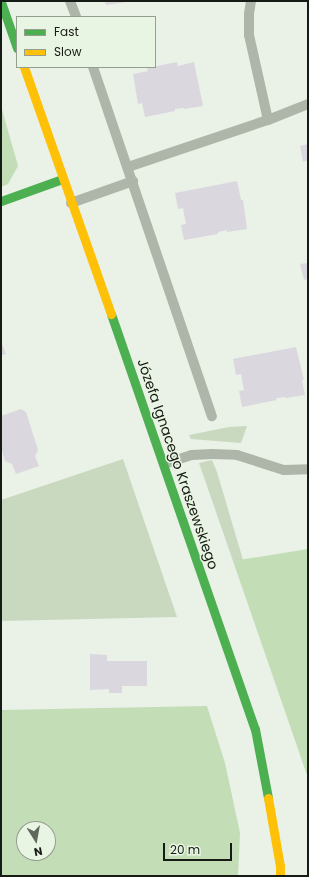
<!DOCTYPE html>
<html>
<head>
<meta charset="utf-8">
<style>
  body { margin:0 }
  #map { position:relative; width:309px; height:877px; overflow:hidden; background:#eaf1e7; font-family:Poppins,sans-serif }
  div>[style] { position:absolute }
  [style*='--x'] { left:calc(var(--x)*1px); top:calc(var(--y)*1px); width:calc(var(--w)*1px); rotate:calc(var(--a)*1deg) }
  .green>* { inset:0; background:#c8d9c0 }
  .forest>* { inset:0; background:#c3ddb7 }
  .building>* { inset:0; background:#dbd7df }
  .lane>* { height:10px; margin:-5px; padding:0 5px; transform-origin:5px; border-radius:5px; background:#aeb6a9 }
  .fast>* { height:9px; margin:-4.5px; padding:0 4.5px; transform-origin:4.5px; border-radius:4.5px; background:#4caf50 }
  .slow>* { height:9px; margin:-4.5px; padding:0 4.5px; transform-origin:4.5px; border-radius:4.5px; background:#ffc107 }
  span { translate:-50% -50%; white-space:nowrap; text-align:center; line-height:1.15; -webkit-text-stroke:3px #e9f5e3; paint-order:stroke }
  .street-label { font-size:14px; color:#171b15 }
  .frame { position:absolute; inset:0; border:2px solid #171b15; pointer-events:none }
  .legend { position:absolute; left:16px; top:16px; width:140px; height:52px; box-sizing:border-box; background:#e9f5e3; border:1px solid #959e91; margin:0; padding:5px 7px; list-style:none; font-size:12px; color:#171b15 }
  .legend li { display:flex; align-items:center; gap:8px; height:20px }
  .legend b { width:20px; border:1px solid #959e91 }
  .north { position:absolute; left:16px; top:821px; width:40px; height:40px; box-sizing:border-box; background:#e9f5e3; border:1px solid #959e91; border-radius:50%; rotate:169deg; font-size:11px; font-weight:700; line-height:16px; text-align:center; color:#171b15 }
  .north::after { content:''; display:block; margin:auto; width:14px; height:18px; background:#61665e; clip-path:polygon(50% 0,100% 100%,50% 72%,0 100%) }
  .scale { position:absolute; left:163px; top:843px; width:69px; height:18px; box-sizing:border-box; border:2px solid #171b15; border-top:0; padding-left:5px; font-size:12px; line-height:14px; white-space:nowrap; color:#171b15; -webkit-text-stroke:3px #e9f5e3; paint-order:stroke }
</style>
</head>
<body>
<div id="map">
  <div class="green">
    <i style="clip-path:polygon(247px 426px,241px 443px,191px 439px,189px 435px,229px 427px)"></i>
    <i style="clip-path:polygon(123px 459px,177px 617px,1px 621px,1px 500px)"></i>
    <i style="clip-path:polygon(212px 460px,217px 472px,243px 560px,233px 561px,199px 463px)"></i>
  </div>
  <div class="forest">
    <i style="clip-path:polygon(1px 106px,18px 166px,8px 184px,1px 187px)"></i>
    <i style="clip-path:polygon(308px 549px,308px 778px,233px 561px)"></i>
    <i style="clip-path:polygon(evenodd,207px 706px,225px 763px,240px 833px,238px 876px,1px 876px,1px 710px,207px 706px,24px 829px,48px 829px,48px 853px,24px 853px,24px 829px)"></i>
  </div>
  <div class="building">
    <i style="clip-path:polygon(105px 1px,126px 1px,127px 2px,106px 5px)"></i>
    <i style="clip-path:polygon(177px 62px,178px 66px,194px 62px,203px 106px,184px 109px,184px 108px,175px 109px,175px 111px,145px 117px,142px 103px,138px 104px,133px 74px,148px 71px,147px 68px)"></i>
    <i style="clip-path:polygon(308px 144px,308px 160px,303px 162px,300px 146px)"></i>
    <i style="clip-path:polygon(237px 181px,241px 200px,243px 200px,247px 229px,227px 232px,227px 230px,218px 232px,218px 234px,184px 240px,181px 225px,186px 224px,183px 208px,178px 209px,175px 193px)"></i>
    <i style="clip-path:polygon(308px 263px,308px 279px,304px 280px,300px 264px)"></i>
    <i style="clip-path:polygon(1px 342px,6px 354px,1px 355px)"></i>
    <i style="clip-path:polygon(296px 347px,304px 380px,302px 380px,305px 395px,286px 398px,285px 397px,276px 398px,277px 400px,242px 407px,239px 391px,244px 390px,241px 374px,236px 375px,233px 359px)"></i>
    <i style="clip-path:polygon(21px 409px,26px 412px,38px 450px,35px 456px,39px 466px,16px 474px,12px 464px,5px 461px,1px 447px,1px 416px)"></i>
    <i style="clip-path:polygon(90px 654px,107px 655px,107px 661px,147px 661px,147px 686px,122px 686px,122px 693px,109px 693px,109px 689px,90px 690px)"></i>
  </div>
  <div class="lane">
    <i style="--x:70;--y:1;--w:17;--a:69"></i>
    <i style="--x:251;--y:1;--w:13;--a:99"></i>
    <i style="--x:249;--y:14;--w:21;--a:90"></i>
    <i style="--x:249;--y:35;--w:87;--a:77.4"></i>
    <i style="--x:93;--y:67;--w:369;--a:71.2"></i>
    <i style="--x:128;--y:167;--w:148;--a:-18.6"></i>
    <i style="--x:268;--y:120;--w:43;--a:-21.8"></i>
    <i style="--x:71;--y:203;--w:66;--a:-19.5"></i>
    <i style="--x:164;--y:464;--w:29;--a:-18"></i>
    <i style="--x:192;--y:455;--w:20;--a:-3"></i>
    <i style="--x:212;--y:454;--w:25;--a:2"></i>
    <i style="--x:237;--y:455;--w:49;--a:17.7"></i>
    <i style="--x:284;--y:470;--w:24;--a:-2"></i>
  </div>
  <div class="fast">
    <i style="--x:1;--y:2;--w:49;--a:70.8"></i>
    <i style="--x:1;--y:201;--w:65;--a:-19.8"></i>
    <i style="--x:111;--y:314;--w:439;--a:70.9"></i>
    <i style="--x:255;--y:729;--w:70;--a:79.3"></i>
  </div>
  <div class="slow">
    <i style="--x:24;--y:67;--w:262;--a:70.6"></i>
    <i style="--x:268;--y:798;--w:69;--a:80"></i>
    <i style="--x:280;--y:866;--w:10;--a:90"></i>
  </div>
  <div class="street-label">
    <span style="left:178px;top:464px;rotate:71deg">Józefa Ignacego Kraszewskiego</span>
  </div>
  <div class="frame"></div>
  <ul class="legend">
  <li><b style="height:5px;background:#4caf50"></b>Fast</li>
  <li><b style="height:5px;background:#ffc107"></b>Slow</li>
  </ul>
  <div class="north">N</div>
  <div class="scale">20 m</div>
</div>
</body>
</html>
